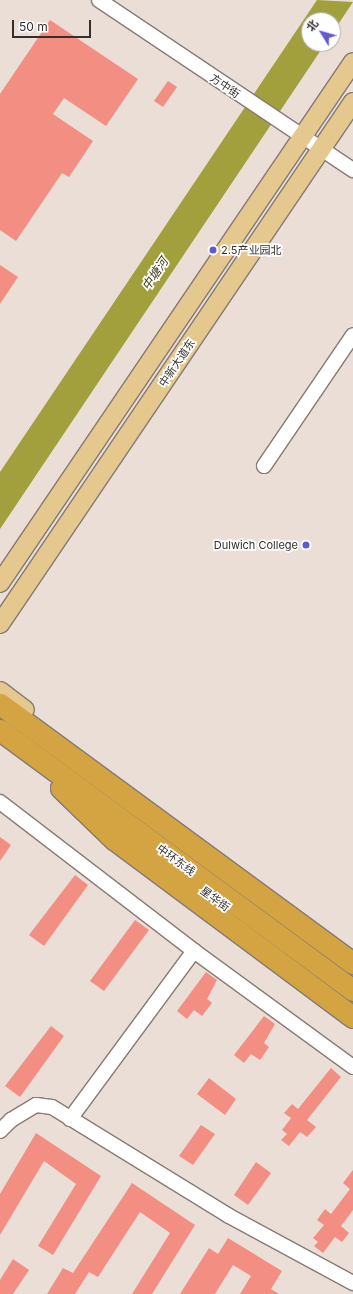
<!DOCTYPE html>
<html>
<head>
<meta charset="utf-8">
<style>
  body { margin:0 }
  #map { position:relative; width:353px; height:1294px; overflow:hidden; background:#eaded7; font-family:Inter,"Noto Sans SC",sans-serif }
  div>[style] { position:absolute }
  [style*='--x'] { left:calc(var(--x)*1px); top:calc(var(--y)*1px); width:calc(var(--w)*1px); rotate:calc(var(--a)*1deg) }
  .water>* { inset:0; background:#a1a03c }
  .building>* { inset:0; background:#f28f82 }
  .roads { filter:drop-shadow(1px 0 #857b74) drop-shadow(-1px 0 #857b74) drop-shadow(0 1px #857b74) drop-shadow(0 -1px #857b74) }
  .minor>* { height:14px; margin:-7px; padding:0 7px; transform-origin:7px; border-radius:7px; background:#fff }
  .major>* { height:18px; margin:-9px; padding:0 9px; transform-origin:9px; border-radius:9px; background:#e5c88e }
  .highway>* { height:21px; margin:-10.5px; padding:0 10.5px; transform-origin:10.5px; border-radius:10.5px; background:#d4a442 }
  .dots>* { width:11px; height:11px; translate:-50% -50%; box-sizing:border-box; border:2px solid #fff; border-radius:50% }
  span { translate:-50% -50%; white-space:nowrap; text-align:center; line-height:1.15; -webkit-text-stroke:3.5px #fff; paint-order:stroke }
  .street-label { font-size:11px; color:#342f2c }
  .poi-label { font-size:11px; color:#342f2c }
  .left { translate:0 -50%; text-align:left }
  .right { translate:-100% -50%; text-align:right }
  .water-label { font-size:12px; color:#39380e; font-style:italic }
  .north { position:absolute; left:301px; top:12px; width:40px; height:40px; box-sizing:border-box; background:#fff; border:1px solid #aeacab; border-radius:50%; rotate:307deg; font-size:11px; font-weight:700; line-height:16px; text-align:center; color:#342f2c }
  .north::after { content:''; display:block; margin:auto; width:14px; height:18px; background:#625ad3; clip-path:polygon(50% 0,100% 100%,50% 72%,0 100%) }
  .scale { position:absolute; left:12px; top:20px; width:79px; height:18px; box-sizing:border-box; border:2px solid #342f2c; border-top:0; padding-left:5px; font-size:12px; line-height:14px; white-space:nowrap; color:#342f2c; -webkit-text-stroke:3px #fff; paint-order:stroke }
</style>
</head>
<body>
<div id="map">
  <div class="water">
    <i style="clip-path:polygon(317px 0,353px 2px,333px 32px,333px 20px,309px 20px,309px 44px,325px 44px,0 529px,0 472px)"></i>
  </div>
  <div class="building">
    <i style="clip-path:polygon(50px 20px,138px 79px,106px 126px,64px 98px,53px 114px,93px 141px,69px 177px,62px 173px,16px 241px,0 230px,0 94px)"></i>
    <i style="clip-path:polygon(168px 81px,177px 87px,163px 107px,154px 101px)"></i>
    <i style="clip-path:polygon(0 265px,18px 277px,0 304px)"></i>
    <i style="clip-path:polygon(0 837px,11px 845px,0 861px)"></i>
    <i style="clip-path:polygon(75px 875px,88px 885px,44px 946px,29px 935px)"></i>
    <i style="clip-path:polygon(135px 920px,149px 930px,104px 991px,90px 981px)"></i>
    <i style="clip-path:polygon(206px 972px,217px 980px,207px 999px,212px 1003px,202px 1016px,194px 1010px,187px 1019px,177px 1011px)"></i>
    <i style="clip-path:polygon(264px 1016px,275px 1024px,264px 1043px,269px 1047px,260px 1060px,251px 1054px,244px 1063px,234px 1055px)"></i>
    <i style="clip-path:polygon(51px 1026px,64px 1036px,20px 1097px,5px 1086px)"></i>
    <i style="clip-path:polygon(331px 1068px,341px 1077px,307px 1120px,316px 1127px,307px 1137px,300px 1132px,289px 1146px,281px 1140px,287px 1134px,282px 1130px,291px 1118px,284px 1113px,292px 1104px,298px 1109px)"></i>
    <i style="clip-path:polygon(209px 1078px,236px 1099px,225px 1115px,197px 1094px)"></i>
    <i style="clip-path:polygon(201px 1125px,215px 1134px,193px 1165px,179px 1156px)"></i>
    <i style="clip-path:polygon(36px 1133px,101px 1176px,53px 1255px,38px 1246px,76px 1184px,44px 1161px,0 1235px,0 1194px)"></i>
    <i style="clip-path:polygon(256px 1162px,271px 1173px,248px 1205px,234px 1195px)"></i>
    <i style="clip-path:polygon(353px 1170px,353px 1210px,341px 1226px,349px 1233px,342px 1242px,335px 1237px,323px 1253px,314px 1246px,318px 1242px,313px 1238px,324px 1225px,317px 1220px,325px 1209px,331px 1214px,350px 1189px,343px 1183px)"></i>
    <i style="clip-path:polygon(132px 1183px,195px 1225px,152px 1294px,132px 1294px,170px 1233px,140px 1212px,98px 1277px,89px 1272px,75px 1294px,47px 1294px,63px 1268px,73px 1273px)"></i>
    <i style="clip-path:polygon(228px 1238px,282px 1271px,271px 1289px,279px 1294px,240px 1294px,251px 1276px,233px 1265px,215px 1294px,180px 1294px,209px 1248px,218px 1254px)"></i>
    <i style="clip-path:polygon(13px 1259px,29px 1270px,13px 1294px,0 1294px,0 1280px)"></i>
  </div>
  <div class="roads">
    <div class="minor">
      <i style="--x:99;--y:0;--w:306;--a:33.8"></i>
      <i style="--x:264;--y:466;--w:158;--a:-55.8"></i>
      <i style="--x:0;--y:802;--w:245;--a:37.5"></i>
      <i style="--x:194;--y:951;--w:197;--a:36.1"></i>
      <i style="--x:70;--y:1119;--w:209;--a:-53.6"></i>
      <i style="--x:0;--y:1131;--w:16;--a:-45"></i>
      <i style="--x:11;--y:1120;--w:29;--a:-31"></i>
      <i style="--x:36;--y:1105;--w:16;--a:7"></i>
      <i style="--x:52;--y:1107;--w:208;--a:31.6"></i>
      <i style="--x:229;--y:1216;--w:141;--a:28.4"></i>
    </div>
    <div class="major">
      <i style="--x:0;--y:583;--w:629;--a:-55.88"></i>
      <i style="--x:0;--y:624;--w:630;--a:-55.93"></i>
      <i style="--x:0;--y:691;--w:31;--a:37"></i>
    </div>
    <div class="highway">
      <i style="--x:0;--y:704;--w:438;--a:36.3"></i>
      <i style="--x:0;--y:730;--w:438;--a:36.4"></i>
      <i style="--x:61;--y:788;--w:74;--a:43.9"></i>
      <i style="--x:114;--y:839;--w:298;--a:36.7"></i>
    </div>
  </div>
  <div class="dots">
    <i style="left:213px;top:250px;background:#625ad3"></i>
    <i style="left:306px;top:545px;background:#625ad3"></i>
  </div>
  <div class="street-label">
    <span style="left:225px;top:86px;rotate:34deg">方中街</span>
    <span style="left:177px;top:363px;rotate:-56deg">中新大道东</span>
    <span style="left:176px;top:860px;rotate:36deg">中环东线</span>
    <span style="left:215px;top:899px;rotate:36deg">星华街</span>
  </div>
  <div class="poi-label">
    <span class="left" style="left:221px;top:250px">2.5产业园北</span>
    <span class="right" style="left:298px;top:545px">Dulwich College</span>
  </div>
  <div class="water-label">
    <span style="left:155px;top:274px;rotate:-56deg">中塘河</span>
  </div>
  <div class="north">北</div>
  <div class="scale">50 m</div>
</div>
</body>
</html>
